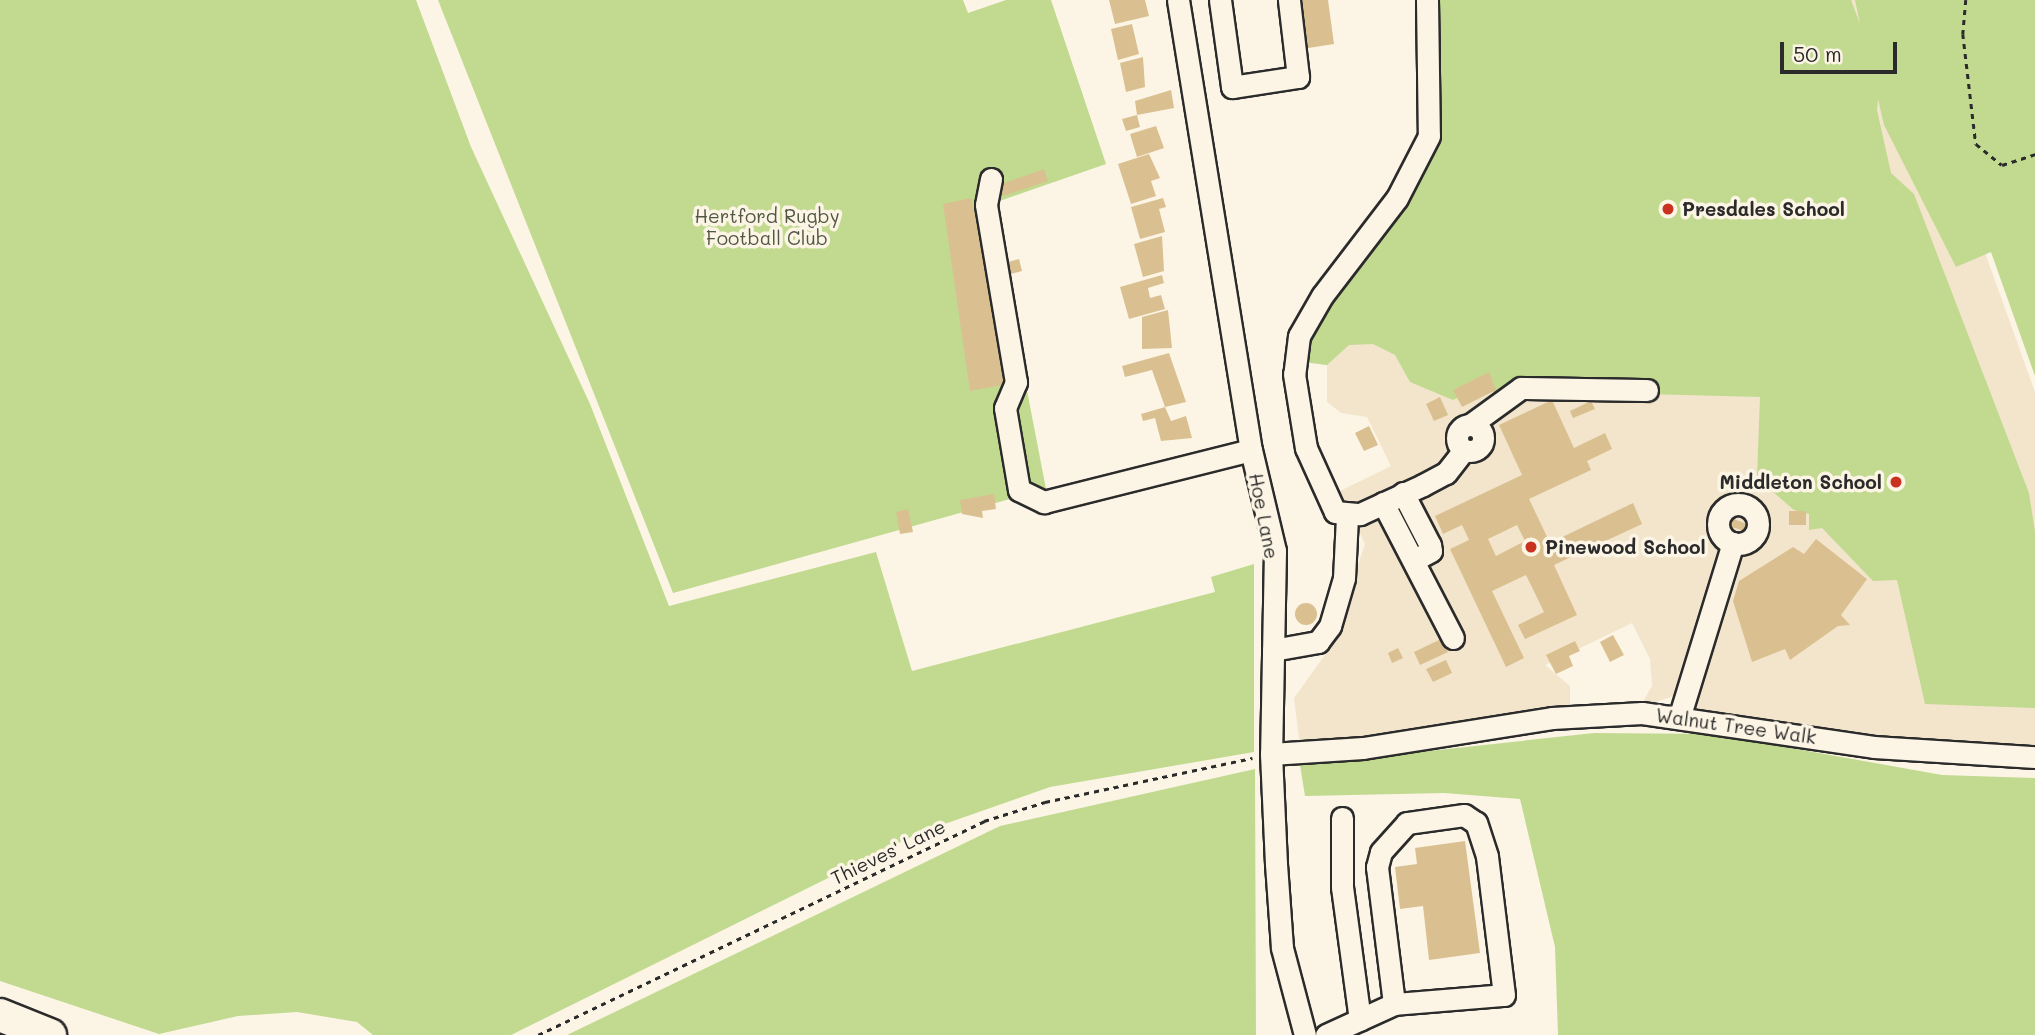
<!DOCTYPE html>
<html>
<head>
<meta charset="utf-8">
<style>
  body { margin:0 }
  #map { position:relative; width:2035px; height:1035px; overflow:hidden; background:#fcf5e5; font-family:Mali,sans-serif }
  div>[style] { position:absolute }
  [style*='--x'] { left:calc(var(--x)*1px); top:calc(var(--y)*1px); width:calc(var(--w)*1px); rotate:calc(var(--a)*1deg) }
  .built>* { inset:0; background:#f2e5cc }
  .green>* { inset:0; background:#c1da90 }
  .building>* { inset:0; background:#dac090 }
  .round { border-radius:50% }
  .path>* { height:2.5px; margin-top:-1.25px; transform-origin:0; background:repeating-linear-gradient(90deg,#2b2b2b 0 5px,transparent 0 10px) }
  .roads { filter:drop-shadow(2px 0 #2b2b2b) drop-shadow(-2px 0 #2b2b2b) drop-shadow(0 2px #2b2b2b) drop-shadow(0 -2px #2b2b2b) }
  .minor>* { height:21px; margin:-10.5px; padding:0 10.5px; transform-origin:10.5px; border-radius:10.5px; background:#fcf5e5 }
  .minor>.ring { margin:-10.5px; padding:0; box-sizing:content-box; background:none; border:21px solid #fcf5e5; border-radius:50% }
  .highway>* { height:32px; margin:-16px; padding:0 16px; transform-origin:16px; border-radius:16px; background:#fcf5e5 }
  .dots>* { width:19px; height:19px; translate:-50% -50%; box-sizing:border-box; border:4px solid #fcf5e5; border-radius:50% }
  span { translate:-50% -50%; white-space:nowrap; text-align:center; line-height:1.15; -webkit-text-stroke:7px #fcf5e5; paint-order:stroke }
  .poi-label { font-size:19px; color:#2b2b2b; font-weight:700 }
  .left { translate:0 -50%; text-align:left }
  .right { translate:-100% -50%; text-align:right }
  .park-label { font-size:19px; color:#505744 }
  .street-label { font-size:19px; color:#2b2b2b }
  .scale { position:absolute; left:1780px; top:42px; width:117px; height:32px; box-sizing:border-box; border:4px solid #2b2b2b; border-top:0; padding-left:9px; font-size:21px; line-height:24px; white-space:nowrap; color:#2b2b2b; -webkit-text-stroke:5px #fcf5e5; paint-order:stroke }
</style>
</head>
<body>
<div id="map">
  <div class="built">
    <i style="clip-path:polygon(1431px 0,1878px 0,1978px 233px,2035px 392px,2035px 753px,1876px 740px,1696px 712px,1690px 696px,1680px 694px,1640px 707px,1652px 686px,1650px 659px,1632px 623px,1545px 665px,1570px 686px,1570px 716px,1309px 746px,1299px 739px,1294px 698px,1330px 648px,1365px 544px,1340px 491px,1391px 466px,1367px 417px,1341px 413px,1327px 402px,1327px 365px,1303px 362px,1427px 162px)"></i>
  </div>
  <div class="green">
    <i style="clip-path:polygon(0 0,416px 0,471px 147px,590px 404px,669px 606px,876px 552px,912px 671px,1215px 592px,1211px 577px,1254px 564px,1254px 752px,1050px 787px,919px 833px,511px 1035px,373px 1035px,357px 1022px,297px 1012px,238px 1016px,159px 1034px,0 981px)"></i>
    <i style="clip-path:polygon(438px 0,963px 0,968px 13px,1006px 0,1051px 0,1106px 164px,991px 204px,1046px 489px,673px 593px)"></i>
    <i style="clip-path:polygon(1431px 0,1851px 0,1860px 24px,1855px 0,2035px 0,2035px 376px,1991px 252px,1956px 267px,1884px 125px,1878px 99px,1877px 110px,1891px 173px,1914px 194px,2029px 493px,2035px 532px,2035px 708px,1925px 704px,1897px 580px,1873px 581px,1822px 528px,1809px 530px,1809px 514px,1794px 510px,1757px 478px,1760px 397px,1531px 391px,1498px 401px,1488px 383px,1453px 400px,1410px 382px,1395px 355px,1373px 344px,1349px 345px,1327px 365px,1303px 362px,1315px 318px,1405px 204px,1427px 162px)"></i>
    <i style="clip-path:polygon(1594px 733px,1713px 734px,1942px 775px,2035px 778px,2035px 1035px,1558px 1035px,1555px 947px,1520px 799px,1444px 793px,1305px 796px,1300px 765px)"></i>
    <i style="clip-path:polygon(1255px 769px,1256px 1035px,567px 1035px,1000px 826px)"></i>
  </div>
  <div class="building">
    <i style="clip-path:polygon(1109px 0,1145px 0,1149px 16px,1115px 24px)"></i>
    <i style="clip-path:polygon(1295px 0,1328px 0,1334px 44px,1302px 49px)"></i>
    <i style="clip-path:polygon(1132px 24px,1139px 54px,1118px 60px,1111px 29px)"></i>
    <i style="clip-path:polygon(1143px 57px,1145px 87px,1126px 92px,1120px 63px)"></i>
    <i style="clip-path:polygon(1171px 90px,1174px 108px,1137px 115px,1140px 127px,1126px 131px,1122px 119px,1137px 115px,1135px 101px)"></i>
    <i style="clip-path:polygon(1156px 126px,1164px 148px,1137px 157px,1130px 134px)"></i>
    <i style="clip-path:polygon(1149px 154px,1160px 178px,1151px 181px,1156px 196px,1131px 204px,1118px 164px)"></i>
    <i style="clip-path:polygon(1044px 169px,1048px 181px,1003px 196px,999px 185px)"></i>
    <i style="clip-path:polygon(971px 198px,1014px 383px,970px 391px,943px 204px)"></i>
    <i style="clip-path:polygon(1163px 198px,1166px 207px,1159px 209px,1165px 232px,1140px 239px,1131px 207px)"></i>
    <i style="clip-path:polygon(1162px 236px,1164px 271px,1143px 277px,1134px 244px)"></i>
    <i style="clip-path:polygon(1019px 259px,1022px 271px,1011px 274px,1008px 262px)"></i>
    <i style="clip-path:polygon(1162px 275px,1164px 283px,1148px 288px,1150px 298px,1161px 295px,1165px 309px,1129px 319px,1120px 287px)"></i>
    <i style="clip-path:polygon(1168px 310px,1172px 348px,1142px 349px,1142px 317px)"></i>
    <i style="clip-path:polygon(1169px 353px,1186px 402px,1165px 407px,1152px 370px,1125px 377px,1122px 366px)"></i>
    <i style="clip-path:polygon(1489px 372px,1496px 390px,1462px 407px,1453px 390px)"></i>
    <i style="clip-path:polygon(1440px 397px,1448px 415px,1434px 421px,1426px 404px)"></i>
    <i style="clip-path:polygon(evenodd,1552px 400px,1574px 448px,1605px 433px,1612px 449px,1587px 461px,1591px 470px,1529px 499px,1550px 543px,1633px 503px,1642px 524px,1554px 565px,1577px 615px,1525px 639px,1518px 625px,1544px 612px,1526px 575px,1492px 591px,1524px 658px,1506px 667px,1450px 549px,1469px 540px,1462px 525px,1443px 534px,1435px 516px,1522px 475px,1499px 425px,1552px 400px,1517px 525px,1525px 541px,1496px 556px,1488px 539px,1517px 525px)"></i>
    <i style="clip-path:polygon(1591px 401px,1595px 409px,1573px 418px,1570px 411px)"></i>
    <i style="clip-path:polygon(1165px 407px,1171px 421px,1186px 416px,1192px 438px,1161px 441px,1155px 418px,1143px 421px,1141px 414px)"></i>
    <i style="clip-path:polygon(1369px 426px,1378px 445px,1364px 451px,1355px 433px)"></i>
    <i style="clip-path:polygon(994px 494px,996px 509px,982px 511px,983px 518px,962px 514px,960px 500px)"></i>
    <i style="clip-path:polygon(908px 509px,913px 532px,900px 534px,896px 512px)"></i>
    <i style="clip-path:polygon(1789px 511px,1806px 511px,1806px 525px,1789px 525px)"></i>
    <i style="clip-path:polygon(1731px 518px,1747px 524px,1745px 531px,1728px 526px)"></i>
    <i style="clip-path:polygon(1816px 539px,1867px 579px,1841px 615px,1850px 625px,1838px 626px,1790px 660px,1785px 649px,1752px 662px,1733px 601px,1739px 581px,1793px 547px,1804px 554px)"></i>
    <i class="round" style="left:1295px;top:603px;width:22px;height:22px"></i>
    <i style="clip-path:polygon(1613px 635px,1624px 655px,1610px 662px,1600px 642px)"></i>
    <i style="clip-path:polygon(1441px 639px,1448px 652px,1420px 665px,1414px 652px)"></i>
    <i style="clip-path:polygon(1575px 641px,1580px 651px,1569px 656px,1573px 666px,1556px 674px,1546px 655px)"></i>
    <i style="clip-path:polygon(1398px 648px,1403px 658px,1392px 663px,1388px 653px)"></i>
    <i style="clip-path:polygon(1446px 660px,1452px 673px,1433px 682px,1426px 669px)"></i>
    <i style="clip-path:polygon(1465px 841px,1480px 953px,1429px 960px,1423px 906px,1400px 909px,1395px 867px,1417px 864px,1415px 848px)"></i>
  </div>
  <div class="path">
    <i style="--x:1966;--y:0;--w:34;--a:95"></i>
    <i style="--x:1963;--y:34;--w:111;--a:83.3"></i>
    <i style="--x:1976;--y:144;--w:33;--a:39"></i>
    <i style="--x:2002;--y:165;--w:35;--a:-18"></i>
    <i style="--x:538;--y:1035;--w:495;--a:-25.6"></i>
    <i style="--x:984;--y:821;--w:64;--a:-17.3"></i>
    <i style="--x:1045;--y:802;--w:212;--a:-12"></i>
  </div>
  <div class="roads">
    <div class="minor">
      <i style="--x:1178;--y:0;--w:456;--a:80.8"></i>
      <i style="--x:1251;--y:450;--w:104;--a:76.6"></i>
      <i style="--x:1275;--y:551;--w:203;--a:91.1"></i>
      <i style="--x:1271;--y:754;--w:110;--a:87.4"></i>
      <i style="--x:1276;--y:864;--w:84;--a:85.9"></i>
      <i style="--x:1282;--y:948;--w:90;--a:75.2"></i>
      <i style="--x:1220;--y:0;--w:88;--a:82.1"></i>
      <i style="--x:1232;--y:87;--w:67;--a:-8.6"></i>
      <i style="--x:1298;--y:77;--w:78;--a:-96.7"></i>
      <i style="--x:1427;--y:0;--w:136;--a:89.2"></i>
      <i style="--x:1429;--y:136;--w:70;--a:117.3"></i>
      <i style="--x:1397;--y:198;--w:123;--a:127.4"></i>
      <i style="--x:1322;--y:296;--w:46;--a:119.9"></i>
      <i style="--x:1299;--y:336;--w:38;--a:97"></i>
      <i style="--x:1294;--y:374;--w:75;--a:80.8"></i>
      <i style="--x:1306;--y:448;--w:70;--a:65.6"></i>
      <i style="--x:1335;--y:512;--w:25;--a:5"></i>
      <i style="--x:1360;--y:514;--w:69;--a:-24.7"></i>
      <i style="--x:1423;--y:485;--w:26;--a:-28"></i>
      <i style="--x:1446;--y:473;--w:29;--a:-52"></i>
      <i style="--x:991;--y:179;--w:26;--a:101"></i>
      <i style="--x:986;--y:205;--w:180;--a:80.4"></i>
      <i style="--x:1016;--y:382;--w:28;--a:113"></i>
      <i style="--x:1005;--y:408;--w:83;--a:80.3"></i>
      <i style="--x:1019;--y:490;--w:28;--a:26"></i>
      <i style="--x:1044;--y:502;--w:213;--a:-14.1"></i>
      <i class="ring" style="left:1457px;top:425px;width:5px;height:5px"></i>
      <i style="--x:1470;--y:425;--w:63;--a:-36"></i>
      <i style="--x:1521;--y:388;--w:126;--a:0.9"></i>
      <i style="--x:1403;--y:493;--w:59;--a:62.6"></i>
      <i style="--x:1430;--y:545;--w:6;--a:81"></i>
      <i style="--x:1431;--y:551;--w:19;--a:152"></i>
      <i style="--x:1383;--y:503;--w:152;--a:62.6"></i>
      <i class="ring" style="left:1718px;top:504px;width:19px;height:19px"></i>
      <i style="--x:1273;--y:650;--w:46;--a:-10.1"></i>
      <i style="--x:1318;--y:642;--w:20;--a:-53"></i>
      <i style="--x:1330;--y:626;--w:50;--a:-73.7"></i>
      <i style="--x:1344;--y:578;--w:61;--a:-87.2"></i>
      <i style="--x:1680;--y:715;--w:180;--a:-72.9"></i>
      <i style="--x:1271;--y:754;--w:92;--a:-3.7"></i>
      <i style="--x:1363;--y:748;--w:191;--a:-9"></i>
      <i style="--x:1552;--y:718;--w:90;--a:-3.2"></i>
      <i style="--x:1642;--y:713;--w:234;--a:8.3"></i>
      <i style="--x:1874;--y:747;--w:161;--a:3.6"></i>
      <i style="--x:1342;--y:818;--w:69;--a:90"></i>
      <i style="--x:1342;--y:887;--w:134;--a:82.3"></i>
      <i style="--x:1326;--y:1035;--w:75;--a:-24.5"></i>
      <i style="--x:1394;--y:1004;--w:110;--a:-4.7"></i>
      <i style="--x:1504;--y:995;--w:140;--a:-97"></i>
      <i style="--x:1487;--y:856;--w:35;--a:-108"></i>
      <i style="--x:1476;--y:823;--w:14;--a:-146"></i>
      <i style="--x:1464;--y:815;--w:58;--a:172"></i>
      <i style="--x:1407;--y:823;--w:39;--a:132"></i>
      <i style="--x:1381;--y:852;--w:16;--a:105"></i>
      <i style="--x:1377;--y:867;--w:138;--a:82.9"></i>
    </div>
    <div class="highway">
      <i style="--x:0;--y:1015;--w:54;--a:21.8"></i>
    </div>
  </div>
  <div class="dots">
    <i style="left:1668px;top:209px;background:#c8321e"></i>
    <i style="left:1896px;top:482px;background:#c8321e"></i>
    <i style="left:1531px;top:547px;background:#c8321e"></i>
  </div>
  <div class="poi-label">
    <span class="left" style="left:1682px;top:209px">Presdales School</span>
    <span class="right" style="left:1882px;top:482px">Middleton School</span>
    <span class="left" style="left:1545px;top:547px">Pinewood School</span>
  </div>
  <div class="park-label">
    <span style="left:767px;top:227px">Hertford Rugby<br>Football Club</span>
  </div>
  <div class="street-label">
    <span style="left:1264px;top:516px;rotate:79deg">Hoe Lane</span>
    <span style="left:1736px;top:726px;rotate:8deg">Walnut Tree Walk</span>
    <span style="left:888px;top:852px;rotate:-26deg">Thieves' Lane</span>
  </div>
  <div class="scale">50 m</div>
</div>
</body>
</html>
